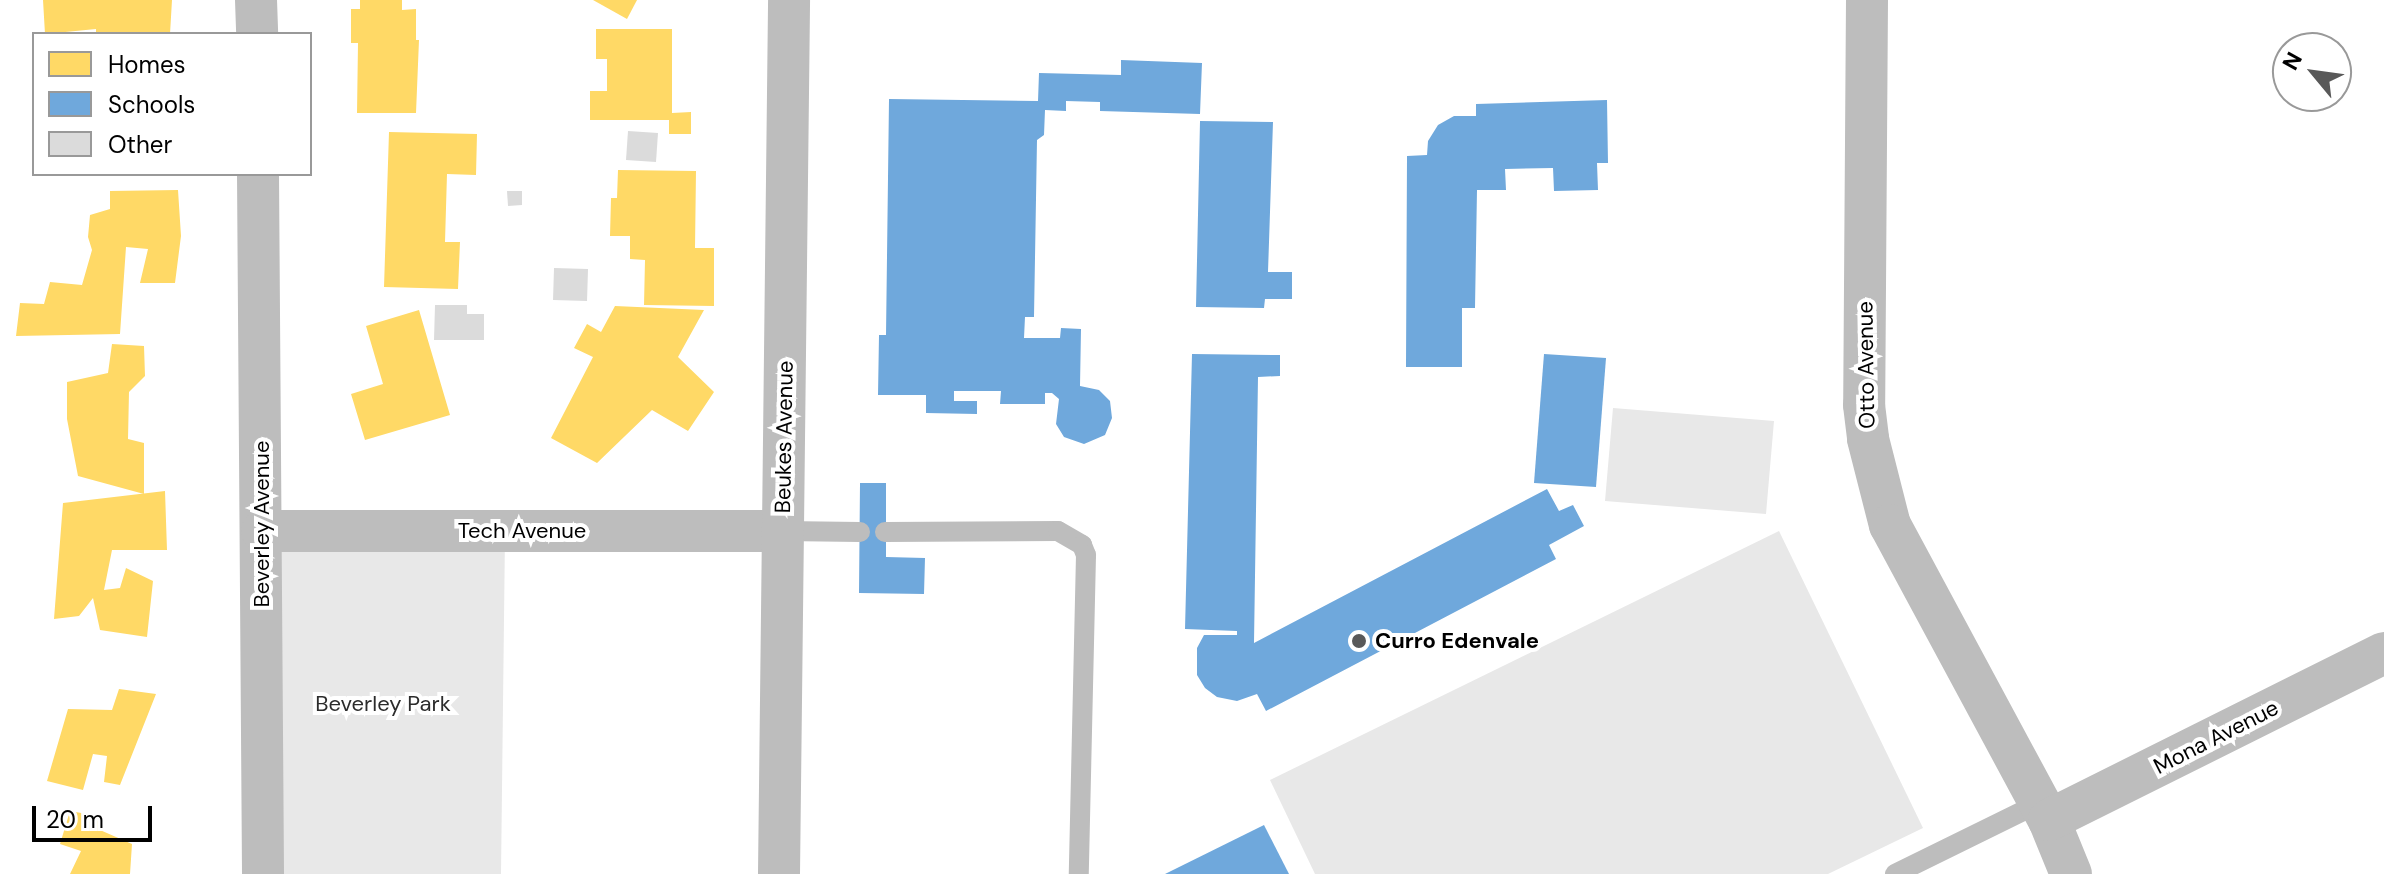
<!DOCTYPE html>
<html>
<head>
<meta charset="utf-8">
<style>
  body { margin:0 }
  #map { position:relative; width:2384px; height:874px; overflow:hidden; background:#fff; font-family:"DM Sans",sans-serif }
  div>[style] { position:absolute }
  [style*='--x'] { left:calc(var(--x)*1px); top:calc(var(--y)*1px); width:calc(var(--w)*1px); rotate:calc(var(--a)*1deg) }
  .green>* { inset:0; background:#e8e8e8 }
  .homes>* { inset:0; background:#ffd966 }
  .schools>* { inset:0; background:#6fa8dc }
  .building>* { inset:0; background:#dbdbdb }
  .service>* { height:20px; margin:-10px; padding:0 10px; transform-origin:10px; border-radius:10px; background:#bdbdbd }
  .minor>* { height:42px; margin:-21px; padding:0 21px; transform-origin:21px; border-radius:21px; background:#bdbdbd }
  .dots>* { width:22px; height:22px; translate:-50% -50%; box-sizing:border-box; border:4px solid #fff; border-radius:50% }
  span { translate:-50% -50%; white-space:nowrap; text-align:center; line-height:1.15; -webkit-text-stroke:8px #fff; paint-order:stroke }
  .street-label { font-size:22px; color:#000 }
  .poi-label { font-size:22px; color:#000; font-weight:700 }
  .left { translate:0 -50%; text-align:left }
  .park-label { font-size:22px; color:#2c2c2c }
  .legend { position:absolute; left:32px; top:32px; width:280px; height:144px; box-sizing:border-box; background:#fff; border:2px solid #999; margin:0; padding:10px 14px; list-style:none; font-size:24px; color:#000 }
  .legend li { display:flex; align-items:center; gap:16px; height:40px }
  .legend b { width:40px; border:2px solid #999 }
  .north { position:absolute; left:2272px; top:32px; width:80px; height:80px; box-sizing:border-box; background:#fff; border:2px solid #999; border-radius:50%; rotate:299deg; font-size:22px; font-weight:700; line-height:32px; text-align:center; color:#000 }
  .north::after { content:''; display:block; margin:auto; width:28px; height:36px; background:#595959; clip-path:polygon(50% 0,100% 100%,50% 72%,0 100%) }
  .scale { position:absolute; left:32px; top:806px; width:120px; height:36px; box-sizing:border-box; border:4px solid #000; border-top:0; padding-left:10px; font-size:24px; line-height:28px; white-space:nowrap; color:#000; -webkit-text-stroke:6px #fff; paint-order:stroke }
</style>
</head>
<body>
<div id="map">
  <div class="green">
    <i style="clip-path:polygon(1613px 408px,1774px 421px,1766px 514px,1605px 501px)"></i>
    <i style="clip-path:polygon(262px 531px,505px 534px,501px 874px,263px 874px)"></i>
    <i style="clip-path:polygon(1779px 531px,1923px 828px,1828px 874px,1315px 874px,1270px 780px)"></i>
  </div>
  <div class="homes">
    <i style="clip-path:polygon(43px 0,172px 0,170px 34px,96px 34px,96px 29px,45px 34px)"></i>
    <i style="clip-path:polygon(360px 0,402px 0,402px 10px,416px 9px,416px 40px,419px 40px,416px 113px,357px 113px,358px 43px,351px 43px,351px 9px,360px 9px)"></i>
    <i style="clip-path:polygon(593px 0,637px 0,627px 19px)"></i>
    <i style="clip-path:polygon(596px 29px,672px 29px,672px 113px,691px 112px,691px 134px,669px 134px,669px 120px,590px 120px,590px 91px,607px 91px,607px 59px,596px 59px)"></i>
    <i style="clip-path:polygon(389px 132px,477px 134px,476px 175px,447px 174px,445px 242px,460px 242px,458px 289px,384px 287px)"></i>
    <i style="clip-path:polygon(618px 170px,696px 171px,695px 248px,714px 248px,714px 306px,644px 305px,645px 260px,630px 259px,630px 236px,610px 236px,611px 198px,617px 198px)"></i>
    <i style="clip-path:polygon(178px 190px,181px 236px,175px 283px,140px 283px,148px 249px,126px 247px,120px 334px,16px 336px,20px 303px,44px 304px,50px 282px,82px 285px,92px 250px,88px 237px,90px 215px,110px 209px,110px 191px)"></i>
    <i style="clip-path:polygon(615px 306px,704px 310px,678px 357px,714px 392px,688px 431px,652px 410px,597px 463px,551px 438px,593px 357px,574px 348px,587px 324px,601px 332px)"></i>
    <i style="clip-path:polygon(419px 310px,450px 415px,365px 440px,351px 394px,383px 384px,366px 326px)"></i>
    <i style="clip-path:polygon(112px 344px,144px 346px,145px 376px,129px 392px,128px 439px,144px 443px,144px 494px,78px 476px,67px 419px,67px 382px,108px 373px)"></i>
    <i style="clip-path:polygon(165px 491px,167px 550px,112px 550px,104px 590px,120px 588px,126px 568px,153px 581px,147px 637px,100px 630px,93px 598px,79px 616px,54px 619px,63px 503px)"></i>
    <i style="clip-path:polygon(119px 689px,156px 694px,120px 785px,104px 782px,107px 756px,93px 754px,83px 790px,47px 781px,68px 709px,112px 710px)"></i>
    <i style="clip-path:polygon(70px 811px,104px 817px,100px 830px,132px 844px,130px 874px,70px 874px,81px 851px,60px 844px)"></i>
  </div>
  <div class="schools">
    <i style="clip-path:polygon(1121px 60px,1202px 63px,1200px 114px,1100px 111px,1100px 102px,1066px 101px,1066px 111px,1045px 110px,1044px 135px,1037px 140px,1034px 317px,1025px 317px,1024px 338px,1060px 338px,1061px 328px,1081px 329px,1080px 386px,1099px 390px,1110px 401px,1112px 418px,1105px 435px,1084px 444px,1064px 437px,1056px 424px,1059px 399px,1052px 393px,1045px 393px,1045px 404px,1000px 404px,1001px 391px,954px 391px,954px 401px,977px 401px,977px 414px,926px 413px,926px 395px,878px 395px,879px 335px,886px 335px,889px 99px,1038px 101px,1039px 73px,1121px 75px)"></i>
    <i style="clip-path:polygon(1607px 100px,1608px 163px,1597px 163px,1598px 190px,1554px 191px,1553px 168px,1505px 169px,1506px 190px,1477px 190px,1475px 308px,1462px 308px,1462px 367px,1406px 367px,1407px 156px,1427px 155px,1428px 141px,1438px 125px,1454px 116px,1476px 116px,1476px 104px)"></i>
    <i style="clip-path:polygon(1200px 121px,1273px 122px,1268px 272px,1292px 272px,1292px 299px,1265px 299px,1264px 308px,1196px 307px)"></i>
    <i style="clip-path:polygon(1192px 354px,1280px 355px,1280px 376px,1258px 377px,1254px 643px,1547px 489px,1559px 511px,1573px 505px,1584px 526px,1549px 545px,1556px 559px,1266px 711px,1257px 694px,1237px 701px,1217px 697px,1205px 688px,1197px 675px,1197px 648px,1204px 635px,1237px 635px,1237px 631px,1185px 629px)"></i>
    <i style="clip-path:polygon(1544px 354px,1606px 358px,1596px 487px,1534px 483px)"></i>
    <i style="clip-path:polygon(860px 483px,886px 483px,886px 557px,925px 558px,924px 594px,859px 593px)"></i>
    <i style="clip-path:polygon(1264px 825px,1289px 874px,1165px 874px)"></i>
  </div>
  <div class="building">
    <i style="clip-path:polygon(628px 131px,658px 133px,656px 162px,626px 160px)"></i>
    <i style="clip-path:polygon(507px 191px,522px 191px,522px 205px,508px 206px)"></i>
    <i style="clip-path:polygon(554px 268px,588px 269px,587px 301px,553px 300px)"></i>
    <i style="clip-path:polygon(435px 305px,467px 305px,467px 314px,484px 314px,484px 340px,434px 340px)"></i>
  </div>
  <div class="service">
    <i style="--x:783;--y:531;--w:77;--a:0.7"></i>
    <i style="--x:885;--y:532;--w:173;--a:-0.3"></i>
    <i style="--x:1058;--y:531;--w:28;--a:30"></i>
    <i style="--x:1082;--y:545;--w:11;--a:68"></i>
    <i style="--x:1086;--y:555;--w:319;--a:91.3"></i>
    <i style="--x:1895;--y:874;--w:161;--a:-26.2"></i>
  </div>
  <div class="minor">
    <i style="--x:256;--y:0;--w:34;--a:88"></i>
    <i style="--x:1867;--y:0;--w:405;--a:90.4"></i>
    <i style="--x:1864;--y:405;--w:34;--a:83"></i>
    <i style="--x:1868;--y:439;--w:89;--a:75.7"></i>
    <i style="--x:1890;--y:525;--w:335;--a:61.7"></i>
    <i style="--x:2049;--y:820;--w:58;--a:67.8"></i>
    <i style="--x:258;--y:174;--w:700;--a:89.59"></i>
    <i style="--x:262;--y:531;--w:521;--a:0"></i>
    <i style="--x:2049;--y:820;--w:374;--a:-26.5"></i>
    <i style="--x:779;--y:874;--w:874;--a:-89.34"></i>
  </div>
  <div class="dots">
    <i style="left:1359px;top:641px;background:#595959"></i>
  </div>
  <div class="street-label">
    <span style="left:1866px;top:365px;rotate:-91deg">Otto Avenue</span>
    <span style="left:784px;top:437px;rotate:-89deg">Beukes Avenue</span>
    <span style="left:262px;top:524px;rotate:-90deg">Beverley Avenue</span>
    <span style="left:522px;top:531px">Tech Avenue</span>
    <span style="left:2216px;top:737px;rotate:-27deg">Mona Avenue</span>
  </div>
  <div class="poi-label">
    <span class="left" style="left:1375px;top:641px">Curro Edenvale</span>
  </div>
  <div class="park-label">
    <span style="left:383px;top:704px">Beverley Park</span>
  </div>
  <ul class="legend">
  <li><b style="height:22px;background:#ffd966"></b>Homes</li>
  <li><b style="height:22px;background:#6fa8dc"></b>Schools</li>
  <li><b style="height:22px;background:#dbdbdb"></b>Other</li>
  </ul>
  <div class="north">N</div>
  <div class="scale">20 m</div>
</div>
</body>
</html>
